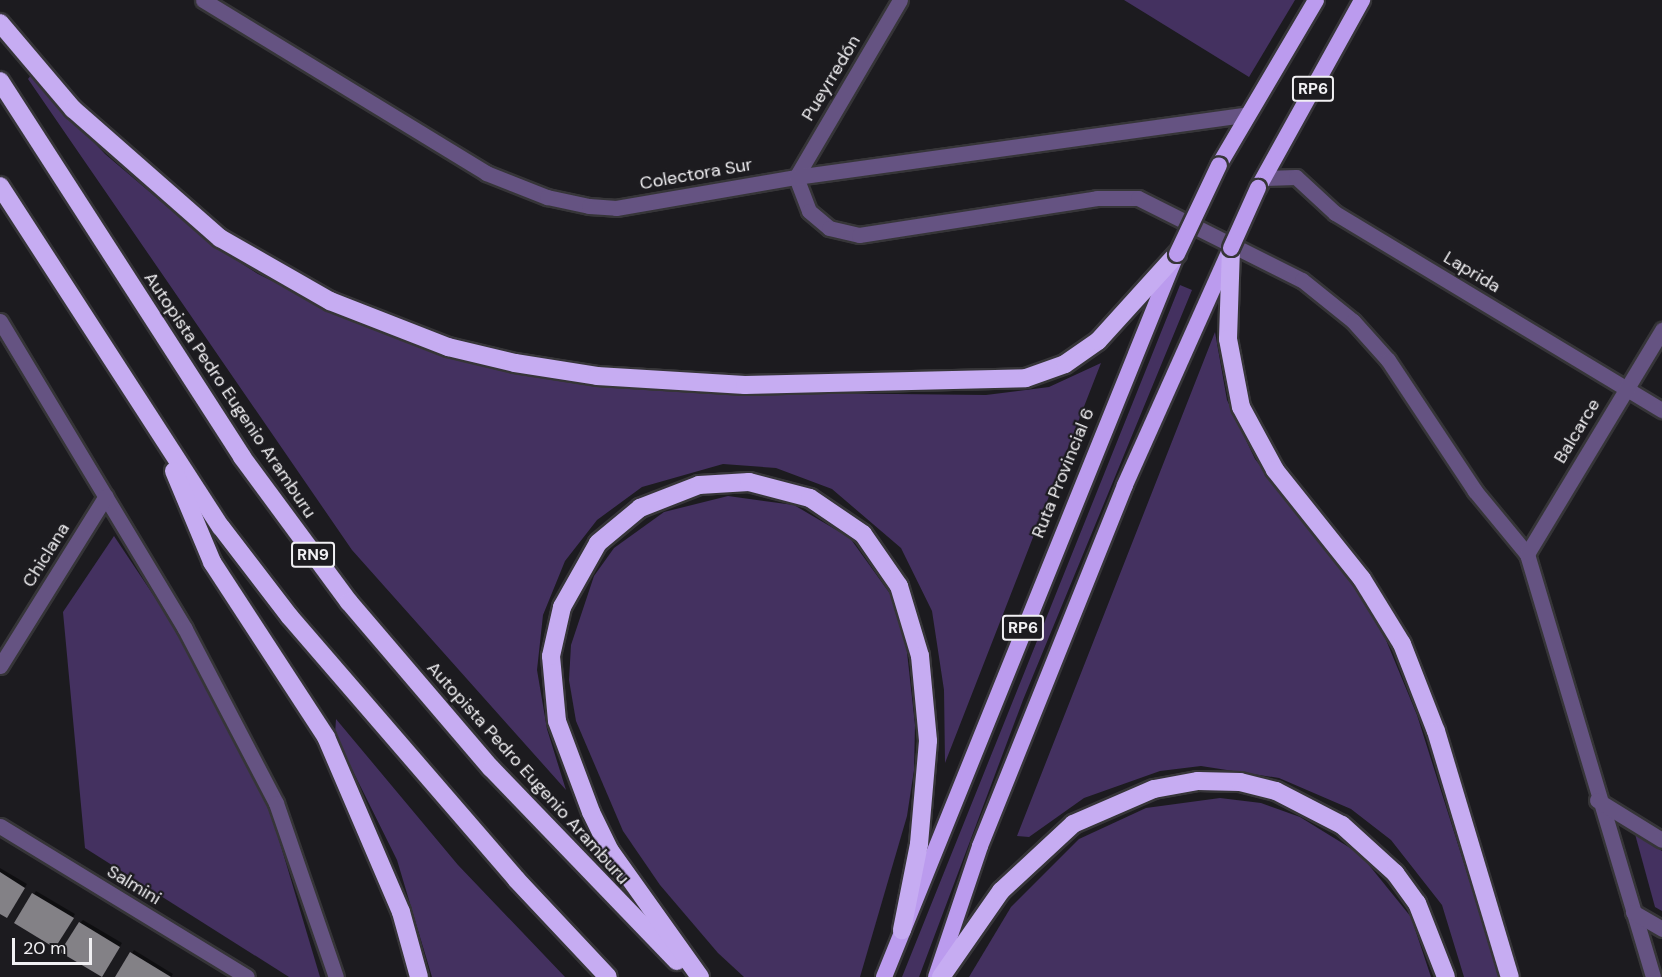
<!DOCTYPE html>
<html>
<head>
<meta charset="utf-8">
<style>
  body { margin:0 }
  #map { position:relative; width:1662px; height:977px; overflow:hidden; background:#1c1b1f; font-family:"DM Sans",sans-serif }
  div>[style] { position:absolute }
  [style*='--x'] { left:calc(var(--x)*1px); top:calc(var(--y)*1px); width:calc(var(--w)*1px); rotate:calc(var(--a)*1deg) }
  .green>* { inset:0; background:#443160 }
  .shadow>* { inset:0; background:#0007 }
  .building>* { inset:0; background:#838186 }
  .roads { filter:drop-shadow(2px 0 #363538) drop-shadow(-2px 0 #363538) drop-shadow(0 2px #363538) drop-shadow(0 -2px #363538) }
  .minor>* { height:15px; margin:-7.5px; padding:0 7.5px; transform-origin:7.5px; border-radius:7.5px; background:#655382 }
  .tertiary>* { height:15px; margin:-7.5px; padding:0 7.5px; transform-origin:7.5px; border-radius:7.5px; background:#655382 }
  .trunk>* { height:16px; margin:-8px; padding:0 8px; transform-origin:8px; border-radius:8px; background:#bb9bee }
  .motorway>* { height:18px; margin:-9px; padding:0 9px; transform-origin:9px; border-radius:9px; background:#c6acf2 }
  .bridges { filter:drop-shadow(2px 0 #363538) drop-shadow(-2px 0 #363538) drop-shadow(0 2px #363538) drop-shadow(0 -2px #363538) }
  .trunk-bridge>* { height:16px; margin:-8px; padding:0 8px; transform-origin:8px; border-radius:8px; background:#bb9bee }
  span { translate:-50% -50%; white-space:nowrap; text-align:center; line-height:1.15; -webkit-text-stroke:4.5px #1c1b1f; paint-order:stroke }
  .shield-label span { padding:2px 4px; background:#1c1b1f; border:2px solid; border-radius:4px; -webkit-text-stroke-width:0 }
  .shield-label { font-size:16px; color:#f1f0f3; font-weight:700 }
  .street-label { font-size:18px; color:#f1f0f3 }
  .scale { position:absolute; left:12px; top:938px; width:80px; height:27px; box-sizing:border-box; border:3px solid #f1f0f3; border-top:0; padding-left:8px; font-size:18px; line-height:21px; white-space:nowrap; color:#f1f0f3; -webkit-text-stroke:4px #1c1b1f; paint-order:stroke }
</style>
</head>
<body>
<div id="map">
  <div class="green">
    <i style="clip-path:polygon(1124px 0,1295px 0,1249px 77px)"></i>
    <i style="clip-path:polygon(31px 75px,105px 154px,210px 243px,258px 274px,371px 329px,483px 365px,714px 392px,986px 395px,1049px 387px,1101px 363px,945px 763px,944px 690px,932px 611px,901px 548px,832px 489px,776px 468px,723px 464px,642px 487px,597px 520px,565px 561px,543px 615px,537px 670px,547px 729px,566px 790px,352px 550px,28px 79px)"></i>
    <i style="clip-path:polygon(1180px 285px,1192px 290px,1023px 700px,919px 977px,902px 977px)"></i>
    <i style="clip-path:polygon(1215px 332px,1227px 400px,1255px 459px,1352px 583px,1386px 640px,1417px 715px,1500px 977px,1464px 977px,1442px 905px,1391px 840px,1351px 809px,1279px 778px,1201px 766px,1160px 771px,1084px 798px,1029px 837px,1017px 836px)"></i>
    <i style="clip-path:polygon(728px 496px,794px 505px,850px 538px,891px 595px,905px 634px,915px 725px,914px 770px,907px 816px,860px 977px,744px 977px,718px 953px,660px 885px,623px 831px,576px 721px,569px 680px,571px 645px,594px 576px,614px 548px,664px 512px)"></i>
    <i style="clip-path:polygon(114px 536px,180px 635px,269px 806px,320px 977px,289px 977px,85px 848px,63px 612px)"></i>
    <i style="clip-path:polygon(336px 719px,458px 865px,565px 977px,432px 977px,397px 860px,335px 735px)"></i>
    <i style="clip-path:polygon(1220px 798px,1261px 803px,1300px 817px,1360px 854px,1411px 917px,1431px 977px,969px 977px,1011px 907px,1079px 839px,1146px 808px)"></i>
    <i style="clip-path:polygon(1635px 834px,1662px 851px,1662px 911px,1655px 907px)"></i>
  </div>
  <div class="shadow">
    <i style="clip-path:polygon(0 868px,27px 884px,9px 914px,0 913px)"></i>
    <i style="clip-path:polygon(36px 891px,75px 914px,58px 944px,16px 923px)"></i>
    <i style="clip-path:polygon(83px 920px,122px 943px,104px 973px,80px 923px)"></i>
    <i style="clip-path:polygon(134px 950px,173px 974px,171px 977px,117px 977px)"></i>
  </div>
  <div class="building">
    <i style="clip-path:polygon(0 872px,25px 888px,7px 918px,0 914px)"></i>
    <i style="clip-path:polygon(32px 893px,74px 918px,55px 948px,14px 923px)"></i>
    <i style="clip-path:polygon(79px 922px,120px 947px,102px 977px,60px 952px)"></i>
    <i style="clip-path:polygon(130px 952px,171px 977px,115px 977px)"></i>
  </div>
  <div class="roads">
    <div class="minor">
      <i style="--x:900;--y:0;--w:205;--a:120.4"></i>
      <i style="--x:796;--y:177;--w:36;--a:69"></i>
      <i style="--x:809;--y:211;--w:26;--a:40"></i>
      <i style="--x:829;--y:228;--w:31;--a:13"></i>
      <i style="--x:859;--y:235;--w:241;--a:-8.8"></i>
      <i style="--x:1097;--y:198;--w:41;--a:0"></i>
      <i style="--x:1138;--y:198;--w:183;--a:26.6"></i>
      <i style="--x:1302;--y:280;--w:65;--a:38.8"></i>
      <i style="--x:1353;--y:321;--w:52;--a:48.1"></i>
      <i style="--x:1388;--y:360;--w:157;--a:56.4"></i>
      <i style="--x:1475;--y:491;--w:82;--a:50.5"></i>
      <i style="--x:1527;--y:554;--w:441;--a:73.4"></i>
      <i style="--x:1264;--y:178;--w:32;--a:-2"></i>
      <i style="--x:1296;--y:177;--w:53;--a:42.7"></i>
      <i style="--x:1335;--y:213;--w:382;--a:31.1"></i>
      <i style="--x:0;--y:321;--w:359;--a:59"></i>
      <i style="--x:185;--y:629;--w:196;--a:62.4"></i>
      <i style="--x:276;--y:803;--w:184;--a:71"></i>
      <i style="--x:1527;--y:554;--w:262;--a:-58.9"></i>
      <i style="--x:0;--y:666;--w:200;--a:-58.1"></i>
      <i style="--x:1597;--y:800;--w:76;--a:31.6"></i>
      <i style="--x:0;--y:826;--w:289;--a:31.4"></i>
      <i style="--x:1633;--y:912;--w:34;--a:30"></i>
    </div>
    <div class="tertiary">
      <i style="--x:203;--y:0;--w:332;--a:31.4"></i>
      <i style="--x:486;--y:173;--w:66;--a:21.5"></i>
      <i style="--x:547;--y:197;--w:43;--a:12.1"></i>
      <i style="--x:589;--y:206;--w:27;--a:4"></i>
      <i style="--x:616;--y:208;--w:183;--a:-9.8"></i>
      <i style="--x:796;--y:177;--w:453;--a:-7.9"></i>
    </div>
    <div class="trunk">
      <i style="--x:1219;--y:165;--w:191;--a:-59.5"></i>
      <i style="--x:1258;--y:188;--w:215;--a:-61"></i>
      <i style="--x:884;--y:977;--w:773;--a:-67.98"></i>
      <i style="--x:936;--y:977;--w:138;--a:-71.4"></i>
      <i style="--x:980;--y:846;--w:389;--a:-68.1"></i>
      <i style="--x:1125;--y:485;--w:257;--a:-65.9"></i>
    </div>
    <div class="motorway">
      <i style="--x:0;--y:23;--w:113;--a:49.7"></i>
      <i style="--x:73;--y:109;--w:196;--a:41.3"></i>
      <i style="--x:220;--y:238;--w:127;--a:29.8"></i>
      <i style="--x:330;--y:301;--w:127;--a:21.3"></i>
      <i style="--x:448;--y:347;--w:69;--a:13.4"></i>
      <i style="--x:515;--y:363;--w:83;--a:9"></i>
      <i style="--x:597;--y:376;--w:148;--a:3.5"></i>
      <i style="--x:745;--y:385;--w:281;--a:-1.4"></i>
      <i style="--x:1026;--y:378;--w:41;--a:-19.7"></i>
      <i style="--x:1065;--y:364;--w:40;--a:-34.9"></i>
      <i style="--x:1098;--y:341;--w:118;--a:-47.8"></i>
      <i style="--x:0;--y:81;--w:447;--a:57.2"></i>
      <i style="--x:242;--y:457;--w:180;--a:53.6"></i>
      <i style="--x:349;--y:602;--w:218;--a:49.5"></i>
      <i style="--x:491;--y:768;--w:268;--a:46.1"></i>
      <i style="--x:0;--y:186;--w:406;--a:57.1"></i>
      <i style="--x:221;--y:527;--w:113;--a:52.5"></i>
      <i style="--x:290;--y:617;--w:346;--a:49.2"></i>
      <i style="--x:516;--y:879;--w:134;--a:46.8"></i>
      <i style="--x:1231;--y:248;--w:91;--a:91.9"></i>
      <i style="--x:1228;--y:339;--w:69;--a:79.2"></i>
      <i style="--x:1241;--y:407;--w:72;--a:61.6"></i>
      <i style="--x:1275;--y:470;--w:139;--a:51.4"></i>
      <i style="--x:1362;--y:579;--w:76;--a:58.4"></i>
      <i style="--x:1402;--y:644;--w:93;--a:68.7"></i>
      <i style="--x:1436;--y:731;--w:257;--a:73.3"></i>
      <i style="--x:174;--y:471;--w:99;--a:67.3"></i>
      <i style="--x:212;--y:562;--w:209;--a:56.9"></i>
      <i style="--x:326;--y:737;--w:190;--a:66.8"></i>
      <i style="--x:401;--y:912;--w:67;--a:74.5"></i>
      <i style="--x:700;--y:977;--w:155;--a:-125.5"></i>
      <i style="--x:610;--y:851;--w:43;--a:-116"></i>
      <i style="--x:591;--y:812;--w:97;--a:-110.5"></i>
      <i style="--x:557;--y:721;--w:65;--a:-95.3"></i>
      <i style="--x:551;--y:656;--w:50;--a:-77.3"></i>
      <i style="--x:562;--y:607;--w:73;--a:-60.6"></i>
      <i style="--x:598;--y:543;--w:55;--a:-39.8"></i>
      <i style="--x:640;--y:508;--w:63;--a:-21.3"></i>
      <i style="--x:699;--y:485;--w:50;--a:-3.4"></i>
      <i style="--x:749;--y:482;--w:63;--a:14.7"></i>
      <i style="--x:810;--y:498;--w:64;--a:34.2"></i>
      <i style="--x:863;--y:534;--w:63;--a:55.3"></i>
      <i style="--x:899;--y:586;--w:73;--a:73.3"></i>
      <i style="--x:920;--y:656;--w:85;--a:84.6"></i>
      <i style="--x:928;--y:741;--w:103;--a:95"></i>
      <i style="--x:919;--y:844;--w:88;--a:101.2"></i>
      <i style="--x:941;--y:977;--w:105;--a:-55.1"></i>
      <i style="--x:1001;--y:891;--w:98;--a:-42.9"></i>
      <i style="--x:1073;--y:824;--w:88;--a:-23.4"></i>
      <i style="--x:1154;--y:789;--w:45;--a:-10.3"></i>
      <i style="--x:1198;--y:781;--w:42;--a:1.4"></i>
      <i style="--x:1240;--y:782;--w:37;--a:14"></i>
      <i style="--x:1276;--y:791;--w:74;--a:27.3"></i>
      <i style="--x:1342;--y:825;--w:72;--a:42.2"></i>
      <i style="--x:1395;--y:873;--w:37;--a:54"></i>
      <i style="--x:1417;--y:903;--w:79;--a:68.6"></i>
    </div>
  </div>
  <div class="bridges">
    <div class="trunk-bridge">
      <i style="--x:1231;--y:248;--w:66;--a:-65.8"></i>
      <i style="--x:1177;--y:254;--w:98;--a:-64.7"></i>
    </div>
  </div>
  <div class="shield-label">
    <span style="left:1313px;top:89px">RP6</span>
    <span style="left:313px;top:555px">RN9</span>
    <span style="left:1023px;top:628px">RP6</span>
  </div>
  <div class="street-label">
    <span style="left:831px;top:78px;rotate:-59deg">Pueyrredón</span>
    <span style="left:696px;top:174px;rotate:-10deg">Colectora Sur</span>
    <span style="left:1472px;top:272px;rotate:31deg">Laprida</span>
    <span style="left:230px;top:395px;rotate:56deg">Autopista Pedro Eugenio Aramburu</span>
    <span style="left:1577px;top:431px;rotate:-59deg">Balcarce</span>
    <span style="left:1063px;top:473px;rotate:-68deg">Ruta Provincial 6</span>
    <span style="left:46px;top:555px;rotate:-58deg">Chiclana</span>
    <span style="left:528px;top:773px;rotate:48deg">Autopista Pedro Eugenio Aramburu</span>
    <span style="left:134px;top:885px;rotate:31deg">Salmini</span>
  </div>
  <div class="scale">20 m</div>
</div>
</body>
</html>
